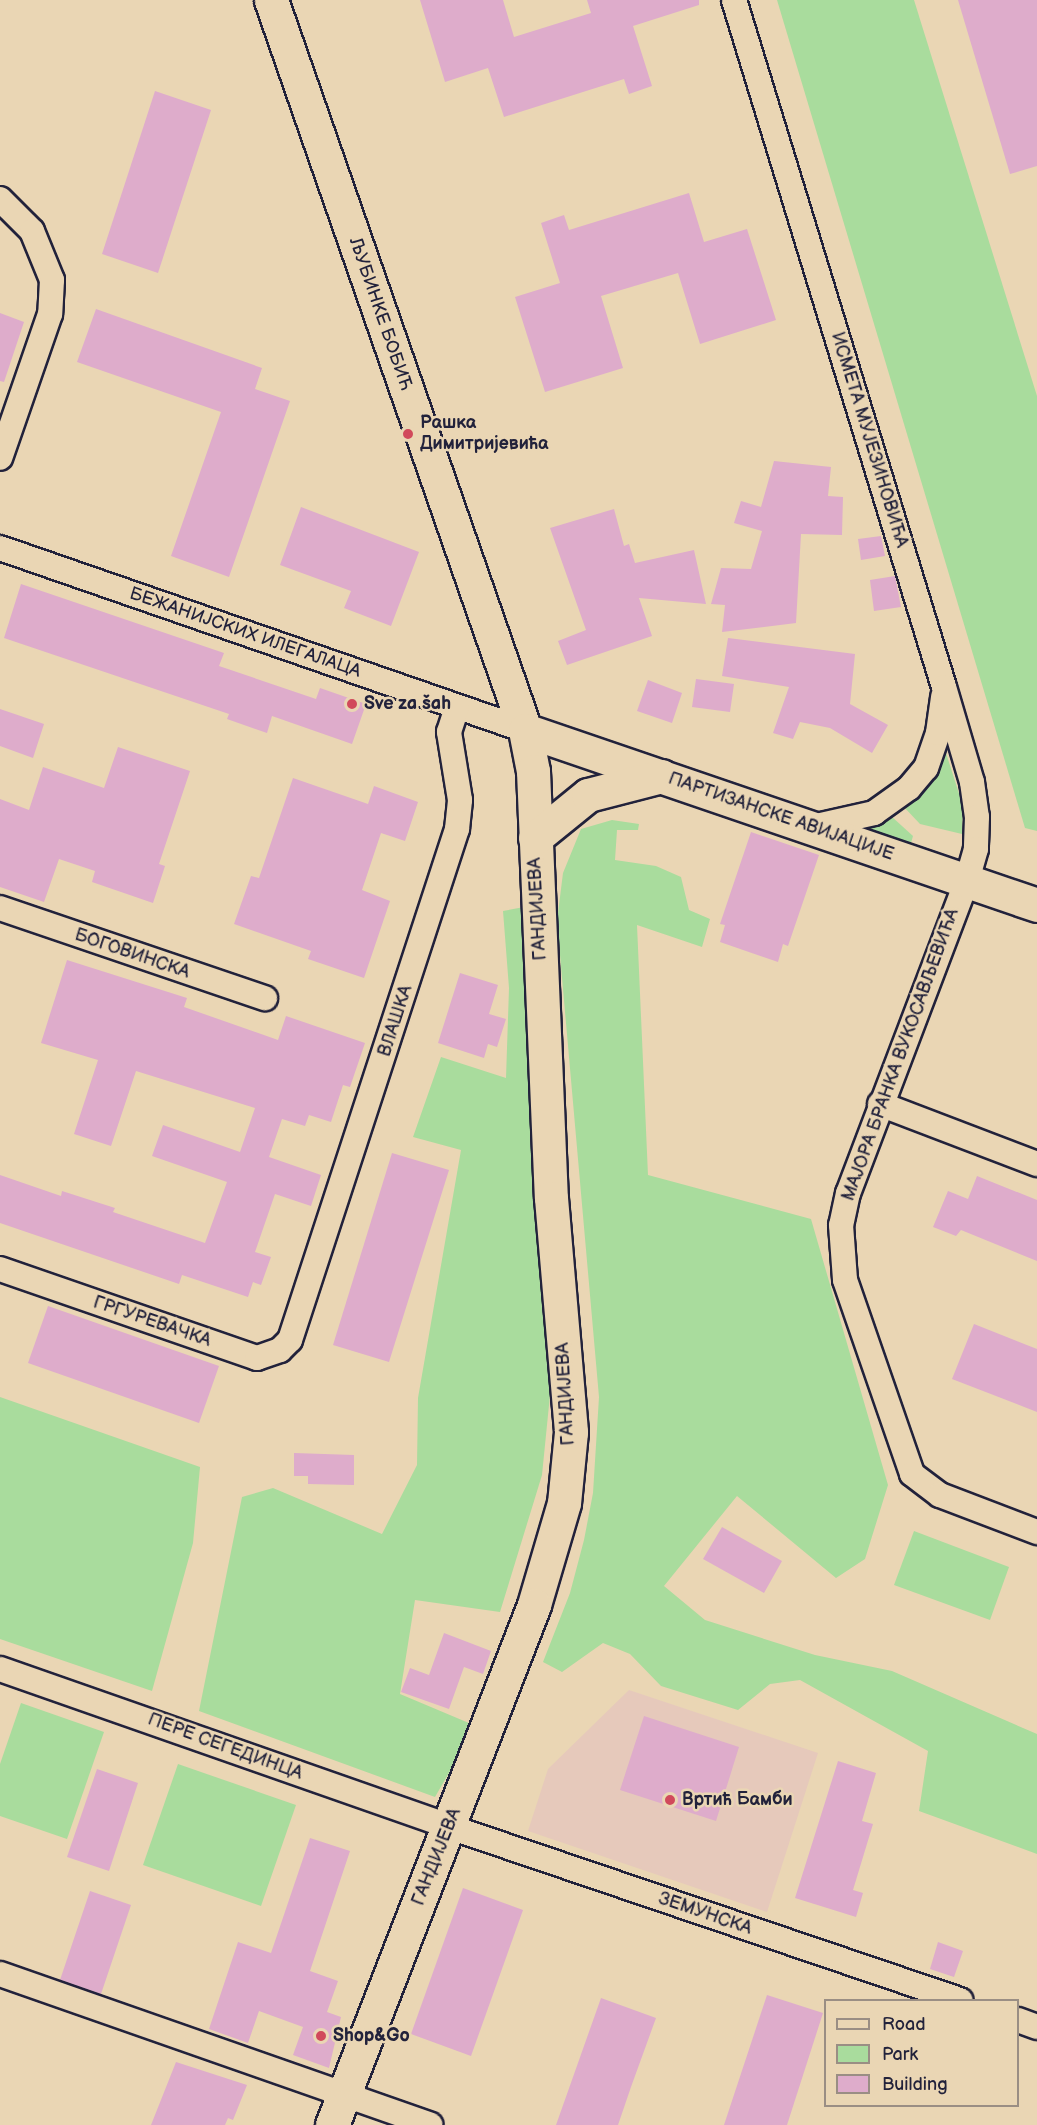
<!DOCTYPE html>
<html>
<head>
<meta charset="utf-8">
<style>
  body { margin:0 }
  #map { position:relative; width:1037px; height:2125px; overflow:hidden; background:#ead6b4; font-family:"Balsamiq Sans",sans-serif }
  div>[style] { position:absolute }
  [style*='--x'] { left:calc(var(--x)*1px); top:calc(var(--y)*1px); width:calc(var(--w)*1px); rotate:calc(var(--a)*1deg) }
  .built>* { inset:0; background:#e6c9bb }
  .green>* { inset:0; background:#a9dc9d }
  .building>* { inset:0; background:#deaccb }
  .roads { filter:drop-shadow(2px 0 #22223b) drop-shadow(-2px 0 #22223b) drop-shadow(0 2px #22223b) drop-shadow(0 -2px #22223b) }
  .street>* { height:24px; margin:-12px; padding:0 12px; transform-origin:12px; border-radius:12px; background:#ead6b4 }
  .secondary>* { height:33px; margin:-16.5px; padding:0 16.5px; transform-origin:16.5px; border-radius:16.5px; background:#ead6b4 }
  .dots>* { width:16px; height:16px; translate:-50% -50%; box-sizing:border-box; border:3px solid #ead6b4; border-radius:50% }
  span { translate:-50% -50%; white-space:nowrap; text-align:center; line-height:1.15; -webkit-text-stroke:5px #ead6b4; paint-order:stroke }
  .street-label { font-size:18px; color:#22223b }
  .poi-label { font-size:18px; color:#22223b; font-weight:700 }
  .left { translate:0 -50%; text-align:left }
  .legend { position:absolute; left:824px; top:1999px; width:195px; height:108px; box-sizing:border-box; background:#ead6b4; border:2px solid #9a8e84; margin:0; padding:8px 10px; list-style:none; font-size:18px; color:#22223b }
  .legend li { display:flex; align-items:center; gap:12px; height:30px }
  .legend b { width:30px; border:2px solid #9a8e84 }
</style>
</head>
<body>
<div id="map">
  <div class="built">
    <i style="clip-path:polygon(629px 1690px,818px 1753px,767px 1912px,528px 1831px,548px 1769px)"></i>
  </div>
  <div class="green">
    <i style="clip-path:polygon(777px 0,914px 0,1037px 396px,1037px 831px,1025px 828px)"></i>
    <i style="clip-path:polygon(946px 753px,963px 806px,962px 834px,920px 824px,903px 806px)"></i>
    <i style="clip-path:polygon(891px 816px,913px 836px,909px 850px,861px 830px)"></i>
    <i style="clip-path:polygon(612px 820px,639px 824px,638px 830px,617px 830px,615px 860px,656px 866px,681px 877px,689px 910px,710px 919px,702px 947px,637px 925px,648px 1175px,811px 1219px,888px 1485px,865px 1559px,836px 1578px,737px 1496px,664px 1586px,705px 1620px,815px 1655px,892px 1671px,1037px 1734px,1037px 1854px,919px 1811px,928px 1751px,800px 1680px,770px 1684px,738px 1710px,661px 1686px,630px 1654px,603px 1643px,562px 1672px,543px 1662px,570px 1593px,584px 1540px,593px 1493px,599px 1397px,557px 921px,563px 873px,581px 829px)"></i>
    <i style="clip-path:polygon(524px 907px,552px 1375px,542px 1475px,500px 1612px,415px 1600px,400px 1694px,476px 1726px,435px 1797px,199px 1711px,242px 1497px,273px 1488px,382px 1534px,417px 1465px,418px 1398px,461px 1150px,413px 1137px,441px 1057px,506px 1078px,509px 988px,503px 911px)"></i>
    <i style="clip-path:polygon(0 1397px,200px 1467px,193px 1543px,152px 1691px,0 1639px)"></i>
    <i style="clip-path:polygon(914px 1531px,1009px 1567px,990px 1620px,894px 1585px)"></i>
    <i style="clip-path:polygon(21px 1703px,104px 1732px,67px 1839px,0 1816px,0 1764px)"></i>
    <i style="clip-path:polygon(178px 1764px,296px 1805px,261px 1906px,143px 1865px)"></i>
  </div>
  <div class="building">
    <i style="clip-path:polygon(420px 0,503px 0,514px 37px,591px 13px,587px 0,699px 0,699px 5px,633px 26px,652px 86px,629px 94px,624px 79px,504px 117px,488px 68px,445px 82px)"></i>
    <i style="clip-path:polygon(958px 0,1037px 0,1037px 166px,1010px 174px)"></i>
    <i style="clip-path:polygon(155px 91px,211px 110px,158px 273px,102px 254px)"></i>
    <i style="clip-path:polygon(689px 193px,704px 242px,747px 229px,776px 320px,700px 344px,678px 273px,601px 296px,623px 368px,545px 392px,515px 297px,560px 283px,541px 223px,564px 215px,569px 230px)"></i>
    <i style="clip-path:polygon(96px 309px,262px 368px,255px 389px,290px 401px,229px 577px,171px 556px,221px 412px,77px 362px)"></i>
    <i style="clip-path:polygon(0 313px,24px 322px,4px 382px,0 381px)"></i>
    <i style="clip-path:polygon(774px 461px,831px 467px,828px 496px,843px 497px,842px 535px,801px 534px,796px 623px,722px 632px,725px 605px,711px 604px,721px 568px,751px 569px,762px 531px,734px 523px,741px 501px,761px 507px)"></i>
    <i style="clip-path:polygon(301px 507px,419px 552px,391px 626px,344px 608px,351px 591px,280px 565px)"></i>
    <i style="clip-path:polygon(614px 509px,624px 546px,629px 544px,635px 563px,694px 550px,706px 604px,639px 598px,652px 636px,567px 665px,558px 641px,586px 630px,550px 528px)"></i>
    <i style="clip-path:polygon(881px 536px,885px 556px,861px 560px,858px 539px)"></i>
    <i style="clip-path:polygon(895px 576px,901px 607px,874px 611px,870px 580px)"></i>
    <i style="clip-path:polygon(21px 584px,224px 653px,219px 666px,316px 699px,320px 688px,366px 704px,352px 744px,272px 716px,267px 733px,227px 719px,229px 714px,4px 638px)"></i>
    <i style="clip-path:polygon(728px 638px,855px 654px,850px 704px,888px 725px,872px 753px,830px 728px,800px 722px,793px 739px,773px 733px,789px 687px,722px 676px)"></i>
    <i style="clip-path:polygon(696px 679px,734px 684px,730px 712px,692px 707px)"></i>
    <i style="clip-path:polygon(648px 680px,682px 693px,672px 723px,637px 711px)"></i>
    <i style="clip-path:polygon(0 709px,44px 724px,33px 758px,0 746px)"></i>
    <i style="clip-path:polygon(118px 747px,190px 771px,159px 864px,165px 866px,153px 903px,92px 882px,95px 871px,59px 859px,44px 902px,0 887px,0 799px,29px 810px,43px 767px,104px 788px)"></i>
    <i style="clip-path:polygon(293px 778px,368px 804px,374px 786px,418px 802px,405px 841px,381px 833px,362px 890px,390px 901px,364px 978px,308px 959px,311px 951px,234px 924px,251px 876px,259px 878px)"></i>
    <i style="clip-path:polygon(751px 832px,819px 855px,788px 946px,783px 944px,778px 962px,720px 942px,725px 925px,720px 924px)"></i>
    <i style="clip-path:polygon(67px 960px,187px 998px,184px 1007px,278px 1040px,286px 1016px,365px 1043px,350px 1087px,343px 1085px,331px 1122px,309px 1115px,305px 1126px,282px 1119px,269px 1157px,321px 1175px,311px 1206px,275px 1194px,255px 1252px,271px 1257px,261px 1285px,253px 1282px,248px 1297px,182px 1275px,179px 1284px,0 1223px,0 1175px,61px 1196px,62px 1191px,115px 1208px,113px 1212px,205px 1243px,227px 1182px,152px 1156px,163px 1125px,240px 1152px,255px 1108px,136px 1071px,111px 1146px,74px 1134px,98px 1060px,41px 1043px)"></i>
    <i style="clip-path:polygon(460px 973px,498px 985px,489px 1014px,506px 1019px,497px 1047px,488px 1044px,484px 1058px,438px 1043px)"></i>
    <i style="clip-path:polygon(392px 1153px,449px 1170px,389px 1362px,333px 1345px)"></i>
    <i style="clip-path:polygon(977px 1176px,1037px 1200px,1037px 1261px,961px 1230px,956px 1236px,933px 1227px,948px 1191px,968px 1199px)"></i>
    <i style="clip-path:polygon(48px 1306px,219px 1366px,199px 1423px,28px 1363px)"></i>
    <i style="clip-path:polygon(974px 1324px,1037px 1349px,1037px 1412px,952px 1379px)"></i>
    <i style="clip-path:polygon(294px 1453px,354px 1455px,354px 1485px,308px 1484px,308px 1476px,294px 1476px)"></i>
    <i style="clip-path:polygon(722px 1527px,782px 1561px,764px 1593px,703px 1559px)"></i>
    <i style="clip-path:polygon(444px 1633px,491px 1651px,483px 1674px,464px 1667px,449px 1709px,401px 1692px,410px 1668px,429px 1675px)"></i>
    <i style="clip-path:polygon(644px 1716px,739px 1747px,716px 1821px,620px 1790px)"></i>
    <i style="clip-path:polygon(838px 1761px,876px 1773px,862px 1821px,873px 1824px,853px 1890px,863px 1893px,856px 1917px,795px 1898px)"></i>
    <i style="clip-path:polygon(97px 1769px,138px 1783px,109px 1871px,67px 1857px)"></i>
    <i style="clip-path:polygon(310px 1838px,350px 1851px,310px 1971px,338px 1981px,327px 2012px,341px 2017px,329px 2068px,293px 2055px,303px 2027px,259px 2011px,248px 2043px,209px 2029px,238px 1942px,271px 1953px)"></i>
    <i style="clip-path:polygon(463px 1888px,523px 1910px,471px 2056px,411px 2034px)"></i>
    <i style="clip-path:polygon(90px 1891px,131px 1905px,101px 1994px,60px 1980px)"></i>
    <i style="clip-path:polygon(938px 1942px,963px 1951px,954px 1977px,930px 1969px)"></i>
    <i style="clip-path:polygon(767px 1995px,823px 2013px,787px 2125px,724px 2125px)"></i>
    <i style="clip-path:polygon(601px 1998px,656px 2018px,631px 2087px,618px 2125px,556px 2125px)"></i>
    <i style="clip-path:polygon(176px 2062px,247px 2085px,233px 2120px,228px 2118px,225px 2125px,151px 2125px)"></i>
  </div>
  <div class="roads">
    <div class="street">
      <i style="--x:734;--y:0;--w:718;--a:73"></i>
      <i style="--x:944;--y:687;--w:99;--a:73.6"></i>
      <i style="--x:972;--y:782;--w:35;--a:82"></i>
      <i style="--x:977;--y:817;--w:32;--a:92"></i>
      <i style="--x:976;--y:849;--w:35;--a:106"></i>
      <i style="--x:966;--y:883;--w:332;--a:110.8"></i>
      <i style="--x:848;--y:1193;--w:33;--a:102"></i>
      <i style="--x:841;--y:1225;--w:55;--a:85.8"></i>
      <i style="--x:845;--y:1280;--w:205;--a:70.9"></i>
      <i style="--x:912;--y:1474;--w:35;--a:37"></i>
      <i style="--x:940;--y:1495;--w:104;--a:20.9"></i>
      <i style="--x:0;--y:199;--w:45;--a:45"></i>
      <i style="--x:32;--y:231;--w:53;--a:67.8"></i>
      <i style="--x:52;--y:280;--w:34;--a:93"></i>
      <i style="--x:50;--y:314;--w:152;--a:109.1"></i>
      <i style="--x:0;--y:548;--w:556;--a:19.12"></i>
      <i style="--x:812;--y:827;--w:64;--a:-12.7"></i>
      <i style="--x:874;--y:813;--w:43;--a:-35.5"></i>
      <i style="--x:909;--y:788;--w:26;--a:-50"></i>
      <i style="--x:926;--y:768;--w:37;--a:-71"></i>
      <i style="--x:938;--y:733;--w:37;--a:-82"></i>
      <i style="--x:0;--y:908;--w:280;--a:18.8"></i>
      <i style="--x:880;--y:1104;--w:168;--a:20.9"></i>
      <i style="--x:0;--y:1269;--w:272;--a:19.1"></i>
      <i style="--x:257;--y:1358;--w:24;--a:-19"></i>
      <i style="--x:280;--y:1350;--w:14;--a:-45"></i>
      <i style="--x:290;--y:1340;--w:538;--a:-71.9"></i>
      <i style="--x:457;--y:829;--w:29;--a:-84"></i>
      <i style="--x:460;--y:800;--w:69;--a:-99.2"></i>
      <i style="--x:449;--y:732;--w:25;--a:-72"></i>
      <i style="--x:0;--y:1669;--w:477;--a:19.3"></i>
      <i style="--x:450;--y:1827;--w:539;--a:18.74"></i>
      <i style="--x:0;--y:1974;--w:456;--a:19.3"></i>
      <i style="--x:1018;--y:2020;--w:20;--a:20"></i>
    </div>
    <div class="secondary">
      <i style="--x:271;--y:0;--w:773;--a:70.81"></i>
      <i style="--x:525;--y:730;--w:42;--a:79"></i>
      <i style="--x:533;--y:771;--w:427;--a:87.6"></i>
      <i style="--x:551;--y:1198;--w:235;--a:85.1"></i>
      <i style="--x:571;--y:1432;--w:71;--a:95.6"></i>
      <i style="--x:564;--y:1503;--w:106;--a:106.4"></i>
      <i style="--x:534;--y:1605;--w:558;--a:111.23"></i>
      <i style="--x:525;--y:730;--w:541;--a:18.87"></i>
      <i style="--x:535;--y:838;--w:68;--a:-39.1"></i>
      <i style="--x:588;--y:795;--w:76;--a:-14.4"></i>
    </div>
  </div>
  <div class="dots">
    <i style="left:408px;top:434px;background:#d1495b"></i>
    <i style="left:352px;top:704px;background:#d1495b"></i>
    <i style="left:670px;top:1800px;background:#d1495b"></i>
    <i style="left:321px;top:2036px;background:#d1495b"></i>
  </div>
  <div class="street-label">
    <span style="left:380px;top:314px;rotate:71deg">ЉУБИНКЕ БОБИЋ</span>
    <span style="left:869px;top:440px;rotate:73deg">ИСМЕТА МУЈЕЗИНОВИЋА</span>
    <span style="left:245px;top:633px;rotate:19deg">БЕЖАНИЈСКИХ ИЛЕГАЛАЦА</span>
    <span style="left:781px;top:817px;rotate:19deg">ПАРТИЗАНСКЕ АВИЈАЦИЈЕ</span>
    <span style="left:538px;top:909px;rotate:-93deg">ГАНДИЈЕВА</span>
    <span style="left:132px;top:954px;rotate:19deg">БОГОВИНСКА</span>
    <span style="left:396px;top:1021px;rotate:-72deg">ВЛАШКА</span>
    <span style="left:901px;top:1055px;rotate:-70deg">МАЈОРА БРАНКА ВУКОСАВЉЕВИЋА</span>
    <span style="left:152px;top:1322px;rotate:19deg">ГРГУРЕВАЧКА</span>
    <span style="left:566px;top:1394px;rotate:-93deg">ГАНДИЈЕВА</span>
    <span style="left:225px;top:1747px;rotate:20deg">ПЕРЕ СЕГЕДИНЦА</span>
    <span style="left:437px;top:1857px;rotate:-68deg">ГАНДИЈЕВА</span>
    <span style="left:705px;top:1914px;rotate:19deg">ЗЕМУНСКА</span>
  </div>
  <div class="poi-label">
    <span class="left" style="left:420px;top:434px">Рашка<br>Димитријевића</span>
    <span class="left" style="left:364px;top:704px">Sve za šah</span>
    <span class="left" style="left:682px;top:1800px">Вртић Бамби</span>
    <span class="left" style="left:333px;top:2036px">Shop&amp;Go</span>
  </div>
  <ul class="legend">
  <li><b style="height:8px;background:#ead6b4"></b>Road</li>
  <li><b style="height:16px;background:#a9dc9d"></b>Park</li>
  <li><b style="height:16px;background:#deaccb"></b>Building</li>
  </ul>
</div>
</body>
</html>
